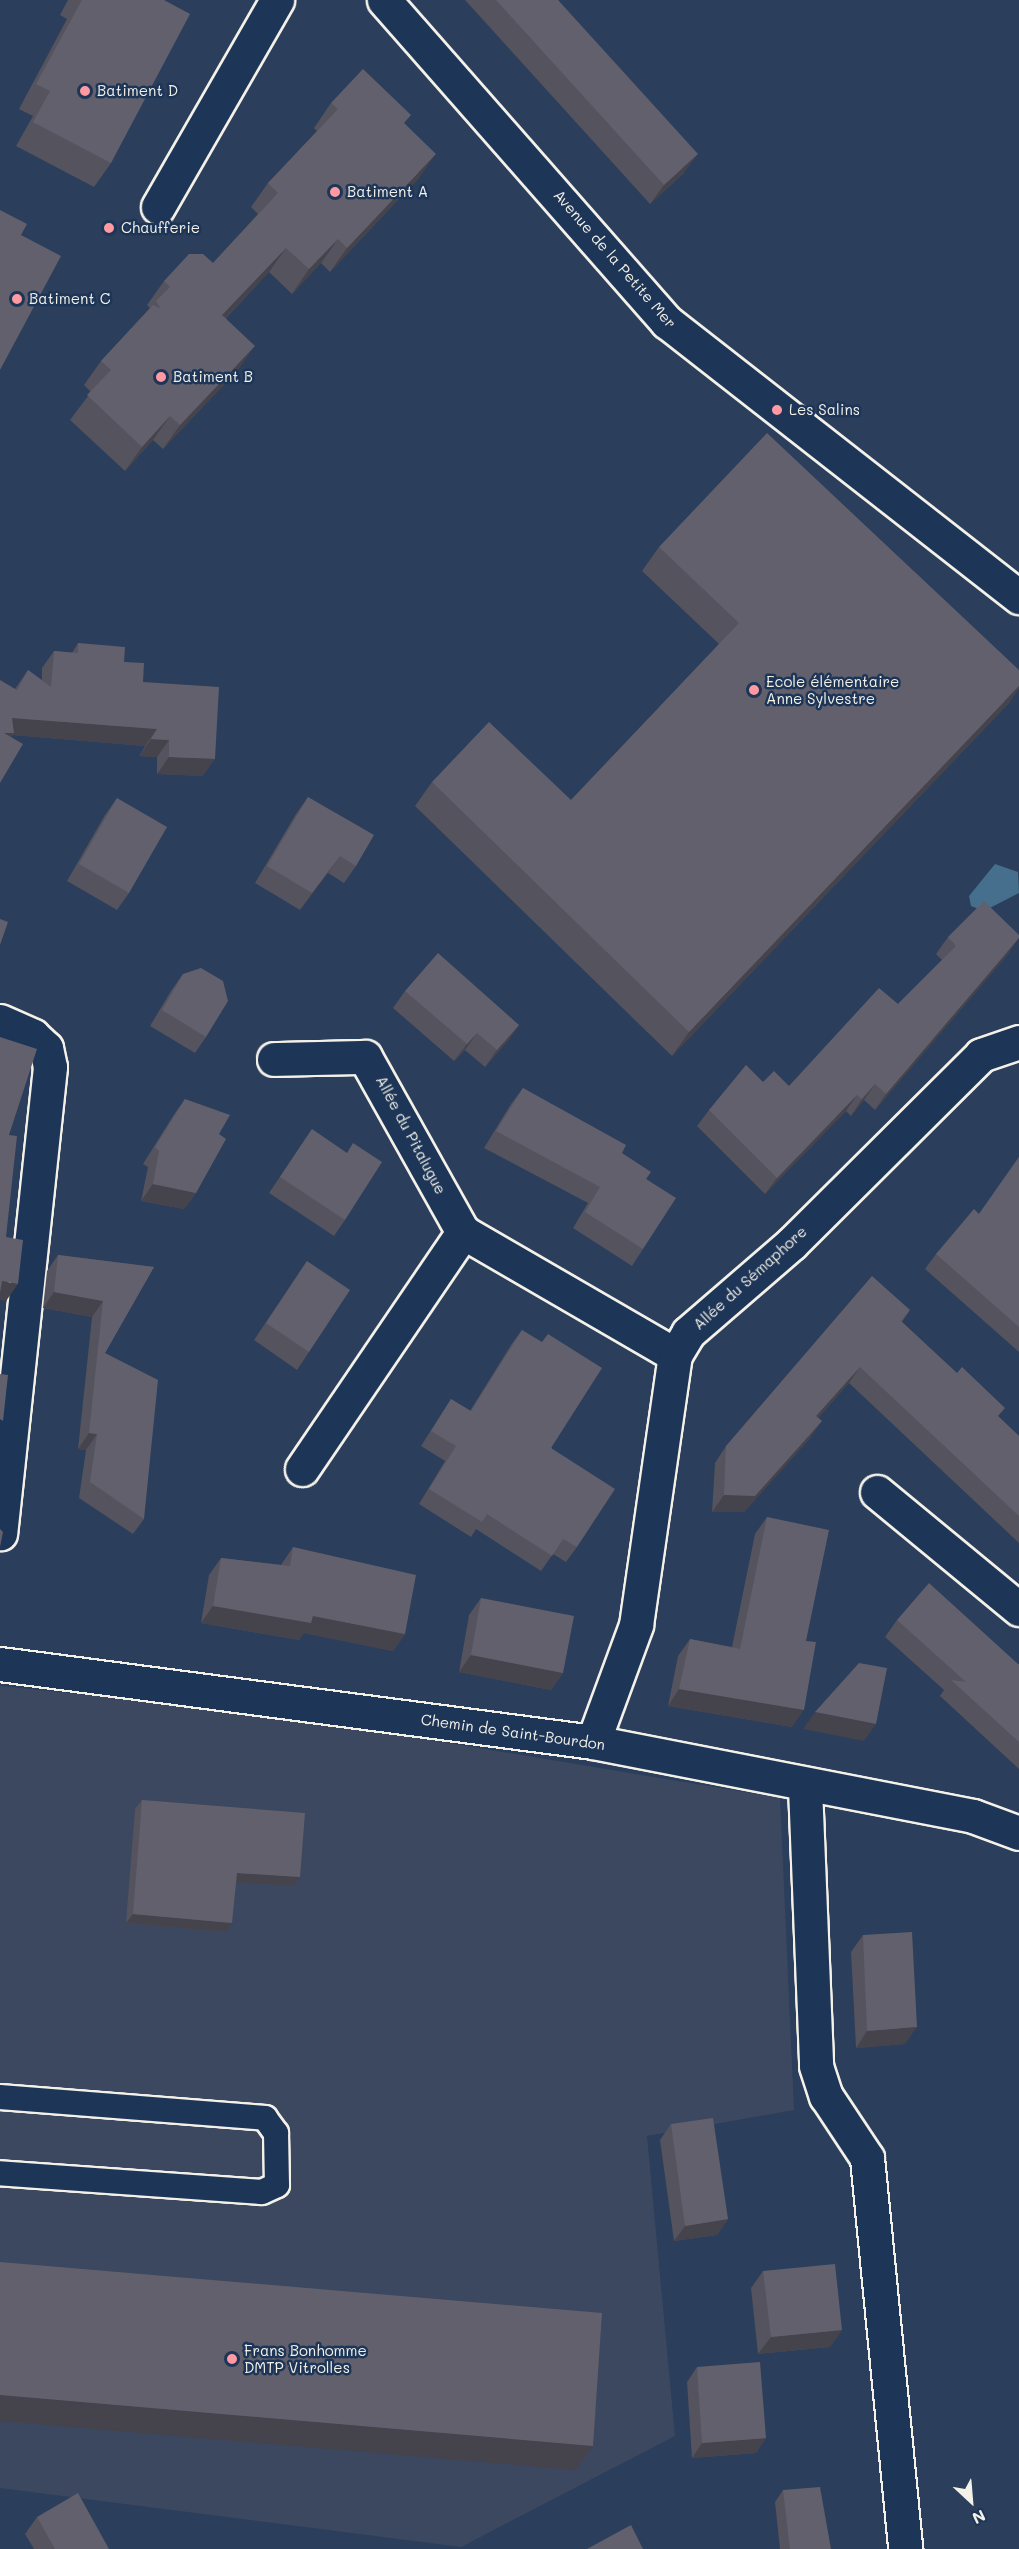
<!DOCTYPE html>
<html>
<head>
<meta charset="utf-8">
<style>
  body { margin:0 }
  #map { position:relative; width:1019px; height:2549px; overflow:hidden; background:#2b3e5b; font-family:Mali,sans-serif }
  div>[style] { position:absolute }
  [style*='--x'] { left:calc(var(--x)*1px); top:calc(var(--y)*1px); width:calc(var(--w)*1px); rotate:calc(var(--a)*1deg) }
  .built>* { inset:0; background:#3c4860 }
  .water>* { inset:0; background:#456f8d }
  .roads { filter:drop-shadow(2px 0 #f4f1e8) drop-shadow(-2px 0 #f4f1e8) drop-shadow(0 2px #f4f1e8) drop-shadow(0 -2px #f4f1e8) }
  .service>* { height:24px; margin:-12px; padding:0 12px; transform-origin:12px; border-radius:12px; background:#1d3557 }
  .minor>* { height:33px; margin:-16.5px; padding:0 16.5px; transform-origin:16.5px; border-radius:16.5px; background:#1d3557 }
  .wall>* { inset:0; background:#54535e }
  .shaded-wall>* { inset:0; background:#45434c }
  .building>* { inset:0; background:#62606d }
  .dots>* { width:16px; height:16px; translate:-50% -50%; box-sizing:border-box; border:3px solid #1d3557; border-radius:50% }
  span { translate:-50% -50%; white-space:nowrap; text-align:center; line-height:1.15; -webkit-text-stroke:5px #1d3557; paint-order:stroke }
  .poi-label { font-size:15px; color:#f4f1e8 }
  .left { translate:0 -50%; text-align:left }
  .street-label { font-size:15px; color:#f4f1e8 }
  .north { position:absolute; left:941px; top:2471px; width:60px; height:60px; -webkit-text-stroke:4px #1d3557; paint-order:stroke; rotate:154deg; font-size:16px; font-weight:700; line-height:24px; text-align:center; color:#f4f1e8 }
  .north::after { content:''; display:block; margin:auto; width:21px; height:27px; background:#f4f1e8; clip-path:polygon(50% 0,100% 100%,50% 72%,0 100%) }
</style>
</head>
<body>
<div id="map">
  <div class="built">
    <i style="clip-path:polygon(0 1686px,274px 1714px,780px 1798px,794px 2110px,647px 2136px,675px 2436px,461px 2547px,0 2488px)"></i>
  </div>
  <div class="water">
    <i style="clip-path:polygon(995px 864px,1018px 872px,1019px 893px,984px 911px,971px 906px,969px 896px)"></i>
  </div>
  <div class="roads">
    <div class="service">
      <i style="--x:0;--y:2097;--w:266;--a:4.5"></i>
      <i style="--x:265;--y:2118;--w:19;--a:54"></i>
      <i style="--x:276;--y:2133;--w:52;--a:88.9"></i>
      <i style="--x:277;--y:2185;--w:17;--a:155"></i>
      <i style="--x:262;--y:2192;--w:263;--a:-175.9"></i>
    </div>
    <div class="minor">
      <i style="--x:384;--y:0;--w:429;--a:48.7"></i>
      <i style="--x:667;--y:322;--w:447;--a:38"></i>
      <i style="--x:158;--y:207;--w:239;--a:-60.1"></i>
      <i style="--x:0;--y:1021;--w:36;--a:24"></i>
      <i style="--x:33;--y:1036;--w:18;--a:43"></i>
      <i style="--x:46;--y:1048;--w:19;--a:78"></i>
      <i style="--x:50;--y:1067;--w:469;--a:96.1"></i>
      <i style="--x:274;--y:1059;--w:91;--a:-1.3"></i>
      <i style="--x:365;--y:1057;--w:201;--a:60.8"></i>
      <i style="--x:463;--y:1232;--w:245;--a:30.1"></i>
      <i style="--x:302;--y:1469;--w:287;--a:-55.8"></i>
      <i style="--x:877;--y:1492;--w:184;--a:39.5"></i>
      <i style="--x:0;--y:1664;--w:598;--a:7.49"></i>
      <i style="--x:593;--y:1742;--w:387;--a:11"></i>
      <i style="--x:973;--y:1816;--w:49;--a:20.3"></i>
      <i style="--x:593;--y:1742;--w:125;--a:-69.8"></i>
      <i style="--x:636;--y:1625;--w:273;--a:-81.8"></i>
      <i style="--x:675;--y:1355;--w:26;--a:-59"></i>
      <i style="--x:688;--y:1333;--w:136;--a:-40.8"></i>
      <i style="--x:791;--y:1244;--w:268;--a:-44.8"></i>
      <i style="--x:981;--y:1055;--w:40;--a:-18.9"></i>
      <i style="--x:805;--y:1787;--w:279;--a:87.7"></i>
      <i style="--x:816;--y:2066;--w:32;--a:72"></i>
      <i style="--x:826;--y:2096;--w:74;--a:56.5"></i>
      <i style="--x:867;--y:2158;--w:393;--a:84.4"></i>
    </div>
  </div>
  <div class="wall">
    <i style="clip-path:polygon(68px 0,164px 0,111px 163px,94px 187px,16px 146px,33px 116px,19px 109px,67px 19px,60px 15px)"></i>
    <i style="clip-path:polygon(465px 0,558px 0,684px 173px,650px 204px)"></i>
    <i style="clip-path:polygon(331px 103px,405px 124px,419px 178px,330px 272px,321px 263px,292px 294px,269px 272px,226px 318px,238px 370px,163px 449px,153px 440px,125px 471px,70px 420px,91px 392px,84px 385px,101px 361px,150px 308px,147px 305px,164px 281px,213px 263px,258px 214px,251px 207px,268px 183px,317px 131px,314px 128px)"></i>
    <i style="clip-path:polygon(659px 547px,1010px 702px,672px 1056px,415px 806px,432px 782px,571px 800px,719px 644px,642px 571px)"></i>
    <i style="clip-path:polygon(78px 643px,124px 662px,143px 682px,203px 776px,157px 774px,157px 757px,139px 756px,145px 746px,13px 735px,12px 737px,15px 689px,28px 670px,42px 680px,42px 668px,54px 651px,72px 653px)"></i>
    <i style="clip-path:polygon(308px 797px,356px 866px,344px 883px,328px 873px,300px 910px,255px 883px,296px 814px)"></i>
    <i style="clip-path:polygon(117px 798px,129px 893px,117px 910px,67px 881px,105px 815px)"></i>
    <i style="clip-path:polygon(948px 937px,1009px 953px,875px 1110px,864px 1100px,851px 1116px,846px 1111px,765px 1194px,697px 1126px,709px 1110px,763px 1082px,789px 1086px,898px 1004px,942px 960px,936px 954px)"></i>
    <i style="clip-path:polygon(183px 974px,206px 1037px,195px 1053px,150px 1026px,171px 991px)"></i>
    <i style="clip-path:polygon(405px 991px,519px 1025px,507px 1042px,485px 1067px,465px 1050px,454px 1061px,393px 1008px)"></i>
    <i style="clip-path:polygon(523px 1088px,622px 1153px,647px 1179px,643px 1249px,632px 1266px,573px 1228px,588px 1203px,484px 1148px,511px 1104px)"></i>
    <i style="clip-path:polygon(185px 1099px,219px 1134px,196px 1193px,184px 1209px,141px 1201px,148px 1167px,143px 1164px,173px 1116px)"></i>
    <i style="clip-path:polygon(312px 1129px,345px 1220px,334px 1236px,269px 1193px)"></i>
    <i style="clip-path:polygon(1019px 1157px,1019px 1352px,925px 1269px,936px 1254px,979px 1214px)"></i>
    <i style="clip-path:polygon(58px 1255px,154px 1267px,105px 1353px,144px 1519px,133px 1534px,79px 1498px,86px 1450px,78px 1449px,92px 1317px,43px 1308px,47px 1271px)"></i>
    <i style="clip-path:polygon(307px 1261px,309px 1352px,297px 1370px,254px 1340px)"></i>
    <i style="clip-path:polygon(910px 1310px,902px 1322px,999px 1417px,1019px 1436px,1019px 1543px,849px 1383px,818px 1418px,811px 1437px,744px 1512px,712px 1512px,715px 1463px,726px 1446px)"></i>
    <i style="clip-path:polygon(522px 1330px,577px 1547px,566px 1562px,553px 1554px,541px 1571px,476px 1529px,471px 1537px,419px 1504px,445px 1461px,421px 1446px,451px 1399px,470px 1411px,511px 1345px)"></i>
    <i style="clip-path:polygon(767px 1517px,806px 1641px,792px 1727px,668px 1706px,678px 1656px,690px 1639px,732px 1647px,755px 1534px)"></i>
    <i style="clip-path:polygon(293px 1547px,405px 1634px,393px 1651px,304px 1633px,299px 1640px,201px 1623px,209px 1575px,221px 1558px,281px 1565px)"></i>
    <i style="clip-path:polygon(481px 1598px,563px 1673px,551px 1690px,459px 1672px,469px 1615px)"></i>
    <i style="clip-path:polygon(897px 1620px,1018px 1664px,1019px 1664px,1019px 1769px,940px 1696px,944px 1690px,885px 1637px)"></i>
    <i style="clip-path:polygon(142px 1800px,300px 1877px,294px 1886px,236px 1882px,226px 1932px,126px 1923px,135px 1809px)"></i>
    <i style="clip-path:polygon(863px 1935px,905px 2044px,856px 2048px,851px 1952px)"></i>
    <i style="clip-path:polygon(671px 2124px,728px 2219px,717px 2235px,674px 2241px,660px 2140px)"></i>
    <i style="clip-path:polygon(763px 2271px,842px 2330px,830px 2347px,758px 2354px,751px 2288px)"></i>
    <i style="clip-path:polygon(697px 2367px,766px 2438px,756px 2453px,692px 2458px,687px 2382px)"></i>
    <i style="clip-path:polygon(783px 2490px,831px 2549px,780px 2549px,775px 2502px)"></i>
    <i style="clip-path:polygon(37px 2517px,109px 2549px,34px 2549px,25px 2534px)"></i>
  </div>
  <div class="shaded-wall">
    <i style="clip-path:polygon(436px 154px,419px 178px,330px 272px,347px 248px)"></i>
    <i style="clip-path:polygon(698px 154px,684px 173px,650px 204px,664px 185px)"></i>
    <i style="clip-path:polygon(338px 239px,321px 263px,292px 294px,309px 269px)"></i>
    <i style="clip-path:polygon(286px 248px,269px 272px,205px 339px,222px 315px)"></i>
    <i style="clip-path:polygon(255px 346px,238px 370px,163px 449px,180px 425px)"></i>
    <i style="clip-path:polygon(170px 416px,153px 440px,125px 471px,142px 447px)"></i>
    <i style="clip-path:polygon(1019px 686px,1019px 689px,1010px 702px,672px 1056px,689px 1032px)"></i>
    <i style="clip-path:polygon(12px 718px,157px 729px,145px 746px,13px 735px,3px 750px,0 738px)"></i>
    <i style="clip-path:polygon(151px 739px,169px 740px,157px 757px,139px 756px)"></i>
    <i style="clip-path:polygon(169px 757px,215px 759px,203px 776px,157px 774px)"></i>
    <i style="clip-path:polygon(340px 856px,328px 873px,300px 910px,312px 893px)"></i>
    <i style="clip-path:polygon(1019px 938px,1009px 953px,875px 1110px,886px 1094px)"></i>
    <i style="clip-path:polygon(519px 1025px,507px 1042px,485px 1067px,497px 1050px)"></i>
    <i style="clip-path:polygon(477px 1033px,465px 1050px,454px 1061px,467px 1044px)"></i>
    <i style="clip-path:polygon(875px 1084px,864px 1100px,851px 1116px,862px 1099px)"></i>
    <i style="clip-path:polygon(857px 1095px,846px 1111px,765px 1194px,777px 1178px)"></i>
    <i style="clip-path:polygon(153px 1184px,196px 1193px,184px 1209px,141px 1201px)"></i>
    <i style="clip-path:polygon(2px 1281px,18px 1284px,6px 1301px,0 1300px,0 1284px)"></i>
    <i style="clip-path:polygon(54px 1292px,103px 1301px,92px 1317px,43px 1308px)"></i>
    <i style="clip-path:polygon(860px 1367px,849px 1383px,805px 1432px,816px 1416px)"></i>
    <i style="clip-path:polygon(822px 1421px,811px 1437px,744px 1512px,712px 1512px,724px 1495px)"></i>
    <i style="clip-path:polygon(89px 1433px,97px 1434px,86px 1450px,78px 1449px)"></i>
    <i style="clip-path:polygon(213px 1606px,313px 1616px,405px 1634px,393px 1651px,304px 1633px,299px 1640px,201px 1623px)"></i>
    <i style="clip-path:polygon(471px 1655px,563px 1673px,551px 1690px,459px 1672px)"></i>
    <i style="clip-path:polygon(679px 1689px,804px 1710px,792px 1727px,668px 1706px)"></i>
    <i style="clip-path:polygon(815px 1712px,876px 1724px,864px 1741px,803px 1729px)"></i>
    <i style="clip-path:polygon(237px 1873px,300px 1877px,294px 1886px,230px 1882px)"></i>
    <i style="clip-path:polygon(133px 1914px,232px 1923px,226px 1932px,126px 1923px)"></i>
    <i style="clip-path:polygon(917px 2027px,905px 2044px,856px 2048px,867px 2031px)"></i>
    <i style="clip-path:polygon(728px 2219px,717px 2235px,674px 2241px,685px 2226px)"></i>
    <i style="clip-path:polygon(842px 2330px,830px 2347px,758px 2354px,771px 2337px)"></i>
    <i style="clip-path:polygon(0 2395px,593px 2446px,576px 2470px,0 2421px)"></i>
    <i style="clip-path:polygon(766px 2438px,756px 2453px,692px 2458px,702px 2443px)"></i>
  </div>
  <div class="building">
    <i style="clip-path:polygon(82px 0,164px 0,190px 14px,111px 163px,33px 122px,50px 91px,36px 84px)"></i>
    <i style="clip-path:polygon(496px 0,558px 0,698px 154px,664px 185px)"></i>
    <i style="clip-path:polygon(363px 69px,411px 115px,404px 123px,436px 154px,347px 248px,338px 239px,309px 269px,286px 248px,222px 315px,255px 346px,180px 425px,170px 416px,142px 447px,87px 395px,111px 370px,101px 361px,153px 305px,161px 309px,156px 301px,170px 287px,164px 281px,189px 254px,203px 254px,213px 263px,278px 193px,268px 183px,338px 109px,331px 103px)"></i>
    <i style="clip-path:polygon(0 210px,27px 224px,21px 235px,61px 256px,0 370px)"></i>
    <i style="clip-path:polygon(767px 433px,1019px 670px,1019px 686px,689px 1032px,432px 782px,489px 722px,571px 800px,739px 623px,659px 547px)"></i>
    <i style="clip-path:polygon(78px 643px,125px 647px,124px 662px,144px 663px,143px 682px,219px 687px,215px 759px,169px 757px,169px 740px,151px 739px,157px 729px,12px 718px,14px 733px,4px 733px,23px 744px,0 783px,0 680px,17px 690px,28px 670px,51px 687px,54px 651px,78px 653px)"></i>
    <i style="clip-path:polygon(308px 797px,374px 835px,356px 866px,340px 856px,312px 893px,267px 866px)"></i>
    <i style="clip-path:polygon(117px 798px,167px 827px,129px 893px,79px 864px)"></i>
    <i style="clip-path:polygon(984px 901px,1019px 935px,1019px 938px,886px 1094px,875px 1084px,862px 1099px,857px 1095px,777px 1178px,709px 1110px,746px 1065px,763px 1082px,774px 1071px,789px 1086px,879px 988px,898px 1004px,956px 946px,948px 937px)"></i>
    <i style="clip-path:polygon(0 919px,8px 922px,0 945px)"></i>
    <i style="clip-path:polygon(438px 953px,519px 1025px,497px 1050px,477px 1033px,467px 1044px,405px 991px)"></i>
    <i style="clip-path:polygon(201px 968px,223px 981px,228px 1001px,206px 1037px,162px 1010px,183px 974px)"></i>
    <i style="clip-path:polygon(0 1037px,37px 1049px,9px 1135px,17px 1136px,6px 1237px,23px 1240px,18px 1284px,2px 1281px,0 1293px)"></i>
    <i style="clip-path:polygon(523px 1088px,626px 1145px,622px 1153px,651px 1172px,646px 1179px,676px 1198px,643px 1249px,585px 1212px,600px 1187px,496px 1131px)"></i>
    <i style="clip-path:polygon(185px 1099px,230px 1115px,219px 1134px,226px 1139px,196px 1193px,153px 1184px,159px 1151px,155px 1147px)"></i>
    <i style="clip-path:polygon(312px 1129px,347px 1153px,353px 1143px,382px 1162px,345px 1220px,280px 1177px)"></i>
    <i style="clip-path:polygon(1019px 1157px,1019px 1327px,936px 1254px,974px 1209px,979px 1214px)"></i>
    <i style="clip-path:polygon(58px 1255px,154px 1267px,105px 1353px,158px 1380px,144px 1519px,90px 1482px,97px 1434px,89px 1433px,103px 1301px,54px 1292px)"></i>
    <i style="clip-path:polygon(307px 1261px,350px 1290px,309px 1352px,266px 1323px)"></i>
    <i style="clip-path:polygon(872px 1276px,910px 1310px,901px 1321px,957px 1373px,962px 1367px,1005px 1408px,998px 1416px,1019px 1436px,1019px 1516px,860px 1367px,816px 1416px,822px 1421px,755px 1496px,724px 1495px,726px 1446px)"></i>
    <i style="clip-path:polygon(522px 1330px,542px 1342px,548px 1334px,602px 1368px,551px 1448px,615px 1489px,577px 1547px,563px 1539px,552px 1556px,487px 1514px,482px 1522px,429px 1489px,456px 1446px,431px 1431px,451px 1399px,471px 1411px)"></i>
    <i style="clip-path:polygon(0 1374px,8px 1375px,3px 1421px,0 1419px)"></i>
    <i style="clip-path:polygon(767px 1517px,829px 1530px,806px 1641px,816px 1642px,804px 1710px,679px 1689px,690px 1639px,740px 1649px)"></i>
    <i style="clip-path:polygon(0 1529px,3px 1532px,0 1547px)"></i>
    <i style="clip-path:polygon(293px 1547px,416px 1575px,405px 1634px,313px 1616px,311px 1623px,213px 1606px,221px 1558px,290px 1566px)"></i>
    <i style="clip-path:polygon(929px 1583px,1018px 1664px,1019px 1664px,1019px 1742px,951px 1680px,966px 1682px,897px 1620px)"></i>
    <i style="clip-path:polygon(481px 1598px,574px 1616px,563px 1673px,471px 1655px)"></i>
    <i style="clip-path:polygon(859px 1663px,887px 1668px,876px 1724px,815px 1712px)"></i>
    <i style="clip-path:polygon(142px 1800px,305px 1813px,300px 1877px,237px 1873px,232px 1923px,133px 1914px)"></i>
    <i style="clip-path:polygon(912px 1932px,917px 2027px,867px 2031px,863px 1935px)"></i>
    <i style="clip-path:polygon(713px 2118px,728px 2219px,685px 2226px,671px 2124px)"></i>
    <i style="clip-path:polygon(0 2262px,602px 2313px,593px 2446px,0 2395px)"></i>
    <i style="clip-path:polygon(835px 2264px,842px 2330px,771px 2337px,763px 2271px)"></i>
    <i style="clip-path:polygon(760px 2362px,766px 2438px,702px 2443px,697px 2367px)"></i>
    <i style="clip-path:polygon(820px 2487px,831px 2549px,790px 2549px,783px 2490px)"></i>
    <i style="clip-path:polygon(78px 2493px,109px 2549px,55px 2549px,37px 2517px)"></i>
    <i style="clip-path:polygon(631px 2525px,643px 2549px,587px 2549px)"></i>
  </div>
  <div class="dots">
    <i style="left:85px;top:91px;background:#ff9aa2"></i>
    <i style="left:335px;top:192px;background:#ff9aa2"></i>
    <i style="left:109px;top:228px;background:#ff9aa2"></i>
    <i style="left:17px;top:299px;background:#ff9aa2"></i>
    <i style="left:161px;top:377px;background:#ff9aa2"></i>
    <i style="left:777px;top:410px;background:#ff9aa2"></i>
    <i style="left:754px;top:690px;background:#ff9aa2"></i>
    <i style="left:232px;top:2359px;background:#ff9aa2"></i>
  </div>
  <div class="poi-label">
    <span class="left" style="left:97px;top:91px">Batiment D</span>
    <span class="left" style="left:347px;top:192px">Batiment A</span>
    <span class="left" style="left:121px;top:228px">Chaufferie</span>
    <span class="left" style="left:29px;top:299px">Batiment C</span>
    <span class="left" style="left:173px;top:377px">Batiment B</span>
    <span class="left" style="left:789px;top:410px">Les Salins</span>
    <span class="left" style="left:766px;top:690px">Ecole élémentaire<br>Anne Sylvestre</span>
    <span class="left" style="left:244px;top:2359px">Frans Bonhomme<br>DMTP Vitrolles</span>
  </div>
  <div class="street-label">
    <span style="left:615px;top:259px;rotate:49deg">Avenue de la Petite Mer</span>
    <span style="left:411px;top:1135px;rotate:62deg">Allée du Pitalugue</span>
    <span style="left:750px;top:1278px;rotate:-42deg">Allée du Sémaphore</span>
    <span style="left:513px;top:1732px;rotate:8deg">Chemin de Saint-Bourdon</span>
  </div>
  <div class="north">N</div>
</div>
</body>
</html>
